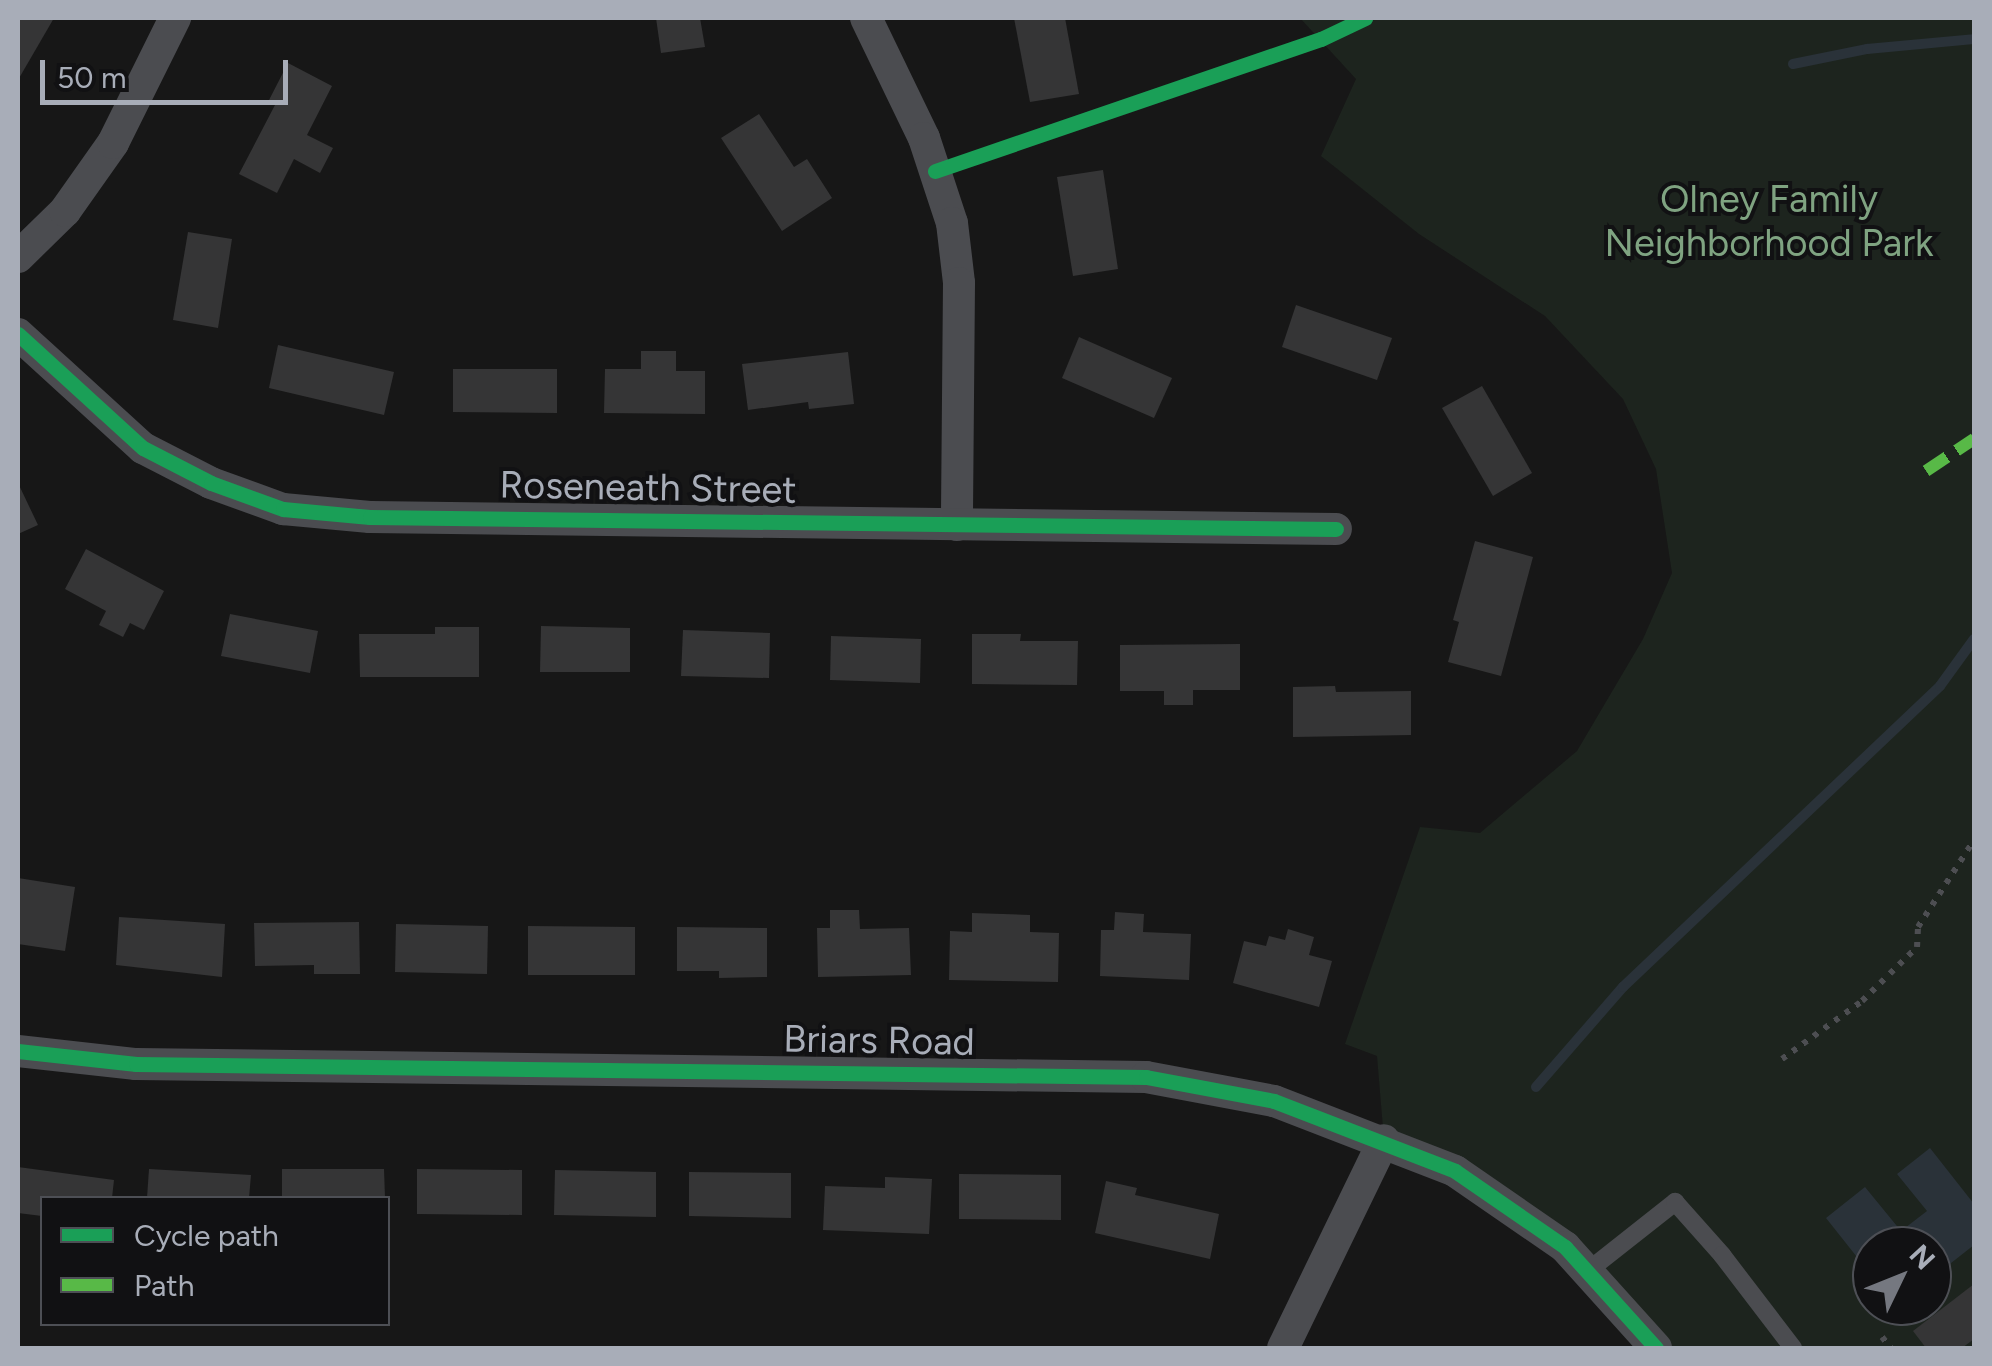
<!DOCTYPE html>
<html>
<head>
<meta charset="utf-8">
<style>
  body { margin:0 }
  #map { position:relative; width:1992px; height:1366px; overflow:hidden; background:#171717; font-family:Figtree,sans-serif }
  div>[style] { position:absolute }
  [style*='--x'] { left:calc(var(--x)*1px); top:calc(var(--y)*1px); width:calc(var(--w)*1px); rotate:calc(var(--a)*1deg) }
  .green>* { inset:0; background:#1d241e }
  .water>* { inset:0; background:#2a3239 }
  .stream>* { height:10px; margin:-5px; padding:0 5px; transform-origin:5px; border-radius:5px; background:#2a3239 }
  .building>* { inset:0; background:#353536 }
  .path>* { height:6px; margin-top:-3px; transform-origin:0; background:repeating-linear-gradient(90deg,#4d4e52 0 5px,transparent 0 13px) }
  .service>* { height:18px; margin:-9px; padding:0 9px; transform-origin:9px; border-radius:9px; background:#4b4c50 }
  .minor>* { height:32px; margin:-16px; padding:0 16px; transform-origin:16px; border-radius:16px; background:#4b4c50 }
  .quiet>* { height:12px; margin-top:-6px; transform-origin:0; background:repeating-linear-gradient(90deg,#58b947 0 25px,transparent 0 37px) }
  .cycleway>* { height:15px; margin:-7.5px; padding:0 7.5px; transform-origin:7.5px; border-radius:7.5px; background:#1a9f57 }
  span { translate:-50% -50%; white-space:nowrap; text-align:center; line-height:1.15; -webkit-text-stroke:8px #111113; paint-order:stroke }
  .park-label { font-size:38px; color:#7fa381 }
  .street-label { font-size:38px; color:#a8adb8 }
  .frame { position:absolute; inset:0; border:20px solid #a8adb8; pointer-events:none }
  .legend { position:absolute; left:40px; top:1196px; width:350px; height:130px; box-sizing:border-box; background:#111113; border:2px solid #4d4f55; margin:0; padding:12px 18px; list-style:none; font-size:30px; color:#a8adb8 }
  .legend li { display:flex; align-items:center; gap:20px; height:50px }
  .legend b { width:50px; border:2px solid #4d4f55 }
  .north { position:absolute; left:1852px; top:1226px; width:100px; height:100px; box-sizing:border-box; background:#111113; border:2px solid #4d4f55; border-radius:50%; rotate:47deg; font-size:28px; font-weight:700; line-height:40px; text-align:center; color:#a8adb8 }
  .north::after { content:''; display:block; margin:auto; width:35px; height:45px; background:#757880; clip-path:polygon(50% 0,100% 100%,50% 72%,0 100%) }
  .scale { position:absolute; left:40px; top:60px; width:248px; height:45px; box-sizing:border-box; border:5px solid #a8adb8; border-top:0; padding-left:12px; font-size:30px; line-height:35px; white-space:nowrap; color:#a8adb8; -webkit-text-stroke:8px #111113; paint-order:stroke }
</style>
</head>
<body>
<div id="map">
  <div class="green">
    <i style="clip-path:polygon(evenodd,1300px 18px,1974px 18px,1974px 1348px,1656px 1348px,1589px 1270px,1384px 1140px,1377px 1056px,1345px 1044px,1420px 827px,1480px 833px,1577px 751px,1643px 639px,1672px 573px,1656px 469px,1623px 399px,1545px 316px,1419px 234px,1321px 156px,1356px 79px,1300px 18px,1872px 1246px,1932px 1246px,1932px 1306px,1872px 1306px,1872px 1246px)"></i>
  </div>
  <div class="water">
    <i style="clip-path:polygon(1930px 1148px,1974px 1204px,1974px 1245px,1932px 1278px,1932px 1246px,1872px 1246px,1872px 1276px,1826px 1218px,1865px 1187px,1901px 1231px,1927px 1211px,1897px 1174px)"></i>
  </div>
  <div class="stream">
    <i style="--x:1793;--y:64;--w:76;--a:-11.5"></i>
    <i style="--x:1867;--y:49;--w:107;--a:-5.3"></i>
    <i style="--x:1536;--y:1087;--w:133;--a:-49"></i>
    <i style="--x:1623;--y:987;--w:437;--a:-43.5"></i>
    <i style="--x:1940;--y:686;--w:58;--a:-54.1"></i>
  </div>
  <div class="building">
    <i style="clip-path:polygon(18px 18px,54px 18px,18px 80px)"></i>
    <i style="clip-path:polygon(656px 18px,700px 18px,705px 47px,661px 53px)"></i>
    <i style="clip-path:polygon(1014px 18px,1065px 18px,1079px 94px,1030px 102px)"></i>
    <i style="clip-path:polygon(288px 63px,332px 86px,307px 135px,333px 148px,320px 173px,294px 159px,277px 193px,239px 174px,275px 105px,268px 102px)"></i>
    <i style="clip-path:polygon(759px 114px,794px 167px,807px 159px,832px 198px,782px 231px,721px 138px)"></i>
    <i style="clip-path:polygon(1103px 170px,1118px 269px,1073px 276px,1057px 177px)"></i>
    <i style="clip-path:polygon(188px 232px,232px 239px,218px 328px,173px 320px)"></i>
    <i style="clip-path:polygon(1296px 305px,1392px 338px,1377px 380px,1282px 347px)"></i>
    <i style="clip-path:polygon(1079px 337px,1172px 378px,1154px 418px,1062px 378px)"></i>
    <i style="clip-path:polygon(278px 345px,394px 372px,384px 415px,269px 388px)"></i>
    <i style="clip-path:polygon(641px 351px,676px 351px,676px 371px,705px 371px,705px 414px,604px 413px,605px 369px,641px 369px)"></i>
    <i style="clip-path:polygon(848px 352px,854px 404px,809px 409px,808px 402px,748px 410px,742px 364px)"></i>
    <i style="clip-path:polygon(453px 369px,557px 369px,557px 413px,453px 412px)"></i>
    <i style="clip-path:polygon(1482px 386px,1532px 473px,1493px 496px,1442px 408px)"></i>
    <i style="clip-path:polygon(18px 483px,38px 525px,18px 534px)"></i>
    <i style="clip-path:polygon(1475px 541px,1533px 557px,1501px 676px,1448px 662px,1459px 622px,1453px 620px)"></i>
    <i style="clip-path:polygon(86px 549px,164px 591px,144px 630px,130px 623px,123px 637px,99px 625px,106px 611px,65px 589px)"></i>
    <i style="clip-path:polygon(230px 614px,318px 631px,310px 673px,221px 656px)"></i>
    <i style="clip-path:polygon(541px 626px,630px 628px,630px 672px,540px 672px)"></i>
    <i style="clip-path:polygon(435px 627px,479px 627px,479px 677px,360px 677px,359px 634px,435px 634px)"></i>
    <i style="clip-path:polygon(683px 630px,770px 633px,769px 678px,681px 676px)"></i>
    <i style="clip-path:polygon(972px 634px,1021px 634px,1020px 641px,1078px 641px,1077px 685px,972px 684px)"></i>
    <i style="clip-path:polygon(831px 636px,921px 639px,920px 683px,830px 680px)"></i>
    <i style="clip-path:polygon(1240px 644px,1240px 690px,1193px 690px,1193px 705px,1164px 705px,1164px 691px,1120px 691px,1120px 645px)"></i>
    <i style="clip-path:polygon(1335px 686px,1336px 692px,1411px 691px,1411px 735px,1293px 737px,1293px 687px)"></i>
    <i style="clip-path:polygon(18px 878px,75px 887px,65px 951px,18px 944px)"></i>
    <i style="clip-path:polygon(830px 910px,859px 910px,860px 929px,909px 928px,911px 975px,818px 977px,817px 928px,830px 928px)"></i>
    <i style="clip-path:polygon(1115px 912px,1144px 914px,1143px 932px,1191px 934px,1189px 980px,1100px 976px,1101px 930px,1114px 930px)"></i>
    <i style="clip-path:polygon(972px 913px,1030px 915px,1030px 932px,1059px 933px,1058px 982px,949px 980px,950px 931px,972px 932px)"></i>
    <i style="clip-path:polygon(119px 917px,225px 924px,222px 977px,116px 965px)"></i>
    <i style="clip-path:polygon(359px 922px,360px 974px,314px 974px,314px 965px,255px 966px,254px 923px)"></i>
    <i style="clip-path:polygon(396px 924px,488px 926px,487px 974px,395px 972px)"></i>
    <i style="clip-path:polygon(528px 926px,635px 927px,635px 975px,528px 975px)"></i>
    <i style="clip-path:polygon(677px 927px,767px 928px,767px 977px,719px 978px,719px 971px,677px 971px)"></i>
    <i style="clip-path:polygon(1288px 929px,1314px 937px,1309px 955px,1332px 961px,1319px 1007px,1233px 983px,1244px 941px,1266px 946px,1269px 936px,1285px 940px)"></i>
    <i style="clip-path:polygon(18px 1167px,114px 1180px,112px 1198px,42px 1198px,42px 1216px,18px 1213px)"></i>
    <i style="clip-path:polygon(149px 1169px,251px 1175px,249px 1198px,147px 1198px)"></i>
    <i style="clip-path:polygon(282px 1169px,384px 1169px,385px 1198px,282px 1198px)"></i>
    <i style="clip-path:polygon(417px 1169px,522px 1170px,522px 1215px,417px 1214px)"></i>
    <i style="clip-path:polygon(555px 1170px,656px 1172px,656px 1217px,554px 1215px)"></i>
    <i style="clip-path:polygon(689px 1172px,791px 1173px,791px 1218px,689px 1216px)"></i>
    <i style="clip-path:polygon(959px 1174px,1061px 1175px,1061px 1220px,959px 1219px)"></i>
    <i style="clip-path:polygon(885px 1177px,932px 1179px,929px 1234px,823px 1230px,825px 1186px,885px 1188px)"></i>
    <i style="clip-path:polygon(1106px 1181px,1137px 1188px,1135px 1195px,1219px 1214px,1210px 1259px,1095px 1233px)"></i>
    <i style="clip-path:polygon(1974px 1284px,1974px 1339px,1962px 1348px,1926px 1348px,1913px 1331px)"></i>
  </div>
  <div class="path">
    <i style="--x:1782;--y:1059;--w:99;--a:-35.9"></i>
    <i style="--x:1862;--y:1001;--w:77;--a:-44.5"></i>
    <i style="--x:1917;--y:947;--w:20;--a:-87"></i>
    <i style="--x:1918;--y:927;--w:103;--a:-57.2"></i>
    <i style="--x:1882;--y:1337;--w:14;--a:51"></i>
  </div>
  <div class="service">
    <i style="--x:1589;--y:1270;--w:110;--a:-38.3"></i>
    <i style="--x:1675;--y:1202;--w:71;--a:48.4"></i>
    <i style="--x:1722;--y:1255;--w:117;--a:52.6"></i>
  </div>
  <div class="minor">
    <i style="--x:866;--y:18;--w:133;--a:64.2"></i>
    <i style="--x:924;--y:138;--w:89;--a:71.8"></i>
    <i style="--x:952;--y:223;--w:60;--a:83.3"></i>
    <i style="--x:959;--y:283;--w:242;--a:90.5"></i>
    <i style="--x:18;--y:257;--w:66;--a:-44.4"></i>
    <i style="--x:65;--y:211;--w:83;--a:-54.8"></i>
    <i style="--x:113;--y:143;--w:140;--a:-63.6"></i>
    <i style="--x:18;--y:334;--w:169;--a:42.4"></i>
    <i style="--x:143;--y:448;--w:76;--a:27.2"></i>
    <i style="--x:211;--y:483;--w:77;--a:19.9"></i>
    <i style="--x:283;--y:509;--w:87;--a:5.3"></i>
    <i style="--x:370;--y:517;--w:966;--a:0.71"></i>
    <i style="--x:18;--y:1051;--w:119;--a:6.3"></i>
    <i style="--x:136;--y:1064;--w:1010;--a:0.74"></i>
    <i style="--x:1146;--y:1077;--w:130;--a:10.6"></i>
    <i style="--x:1274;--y:1101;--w:194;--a:21.1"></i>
    <i style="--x:1455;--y:1171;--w:134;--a:34.6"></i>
    <i style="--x:1565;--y:1247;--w:136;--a:48"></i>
    <i style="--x:1283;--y:1348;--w:231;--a:-64.1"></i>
  </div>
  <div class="quiet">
    <i style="--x:1926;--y:471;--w:58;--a:-33.7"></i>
  </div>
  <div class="cycleway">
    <i style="--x:935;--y:171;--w:408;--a:-18.9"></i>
    <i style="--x:1321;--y:39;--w:49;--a:-25.5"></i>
    <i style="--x:18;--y:334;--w:169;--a:42.4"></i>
    <i style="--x:143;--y:448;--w:76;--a:27.2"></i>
    <i style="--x:211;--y:483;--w:77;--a:19.9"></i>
    <i style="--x:283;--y:509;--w:87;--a:5.3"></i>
    <i style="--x:370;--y:517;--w:966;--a:0.71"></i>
    <i style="--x:18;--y:1051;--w:119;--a:6.3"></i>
    <i style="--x:136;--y:1064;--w:1010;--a:0.74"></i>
    <i style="--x:1146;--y:1077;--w:130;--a:10.6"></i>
    <i style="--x:1274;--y:1101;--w:194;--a:21.1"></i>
    <i style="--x:1455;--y:1171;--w:134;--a:34.6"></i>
    <i style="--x:1565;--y:1247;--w:136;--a:48"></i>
  </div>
  <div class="park-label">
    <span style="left:1769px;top:222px">Olney Family<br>Neighborhood Park</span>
  </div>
  <div class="street-label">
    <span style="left:648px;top:488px;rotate:1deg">Roseneath Street</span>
    <span style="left:879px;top:1041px;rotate:1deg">Briars Road</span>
  </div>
  <div class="frame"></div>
  <ul class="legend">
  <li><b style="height:12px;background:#1a9f57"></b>Cycle path</li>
  <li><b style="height:12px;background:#58b947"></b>Path</li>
  </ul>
  <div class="north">N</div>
  <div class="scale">50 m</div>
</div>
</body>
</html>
